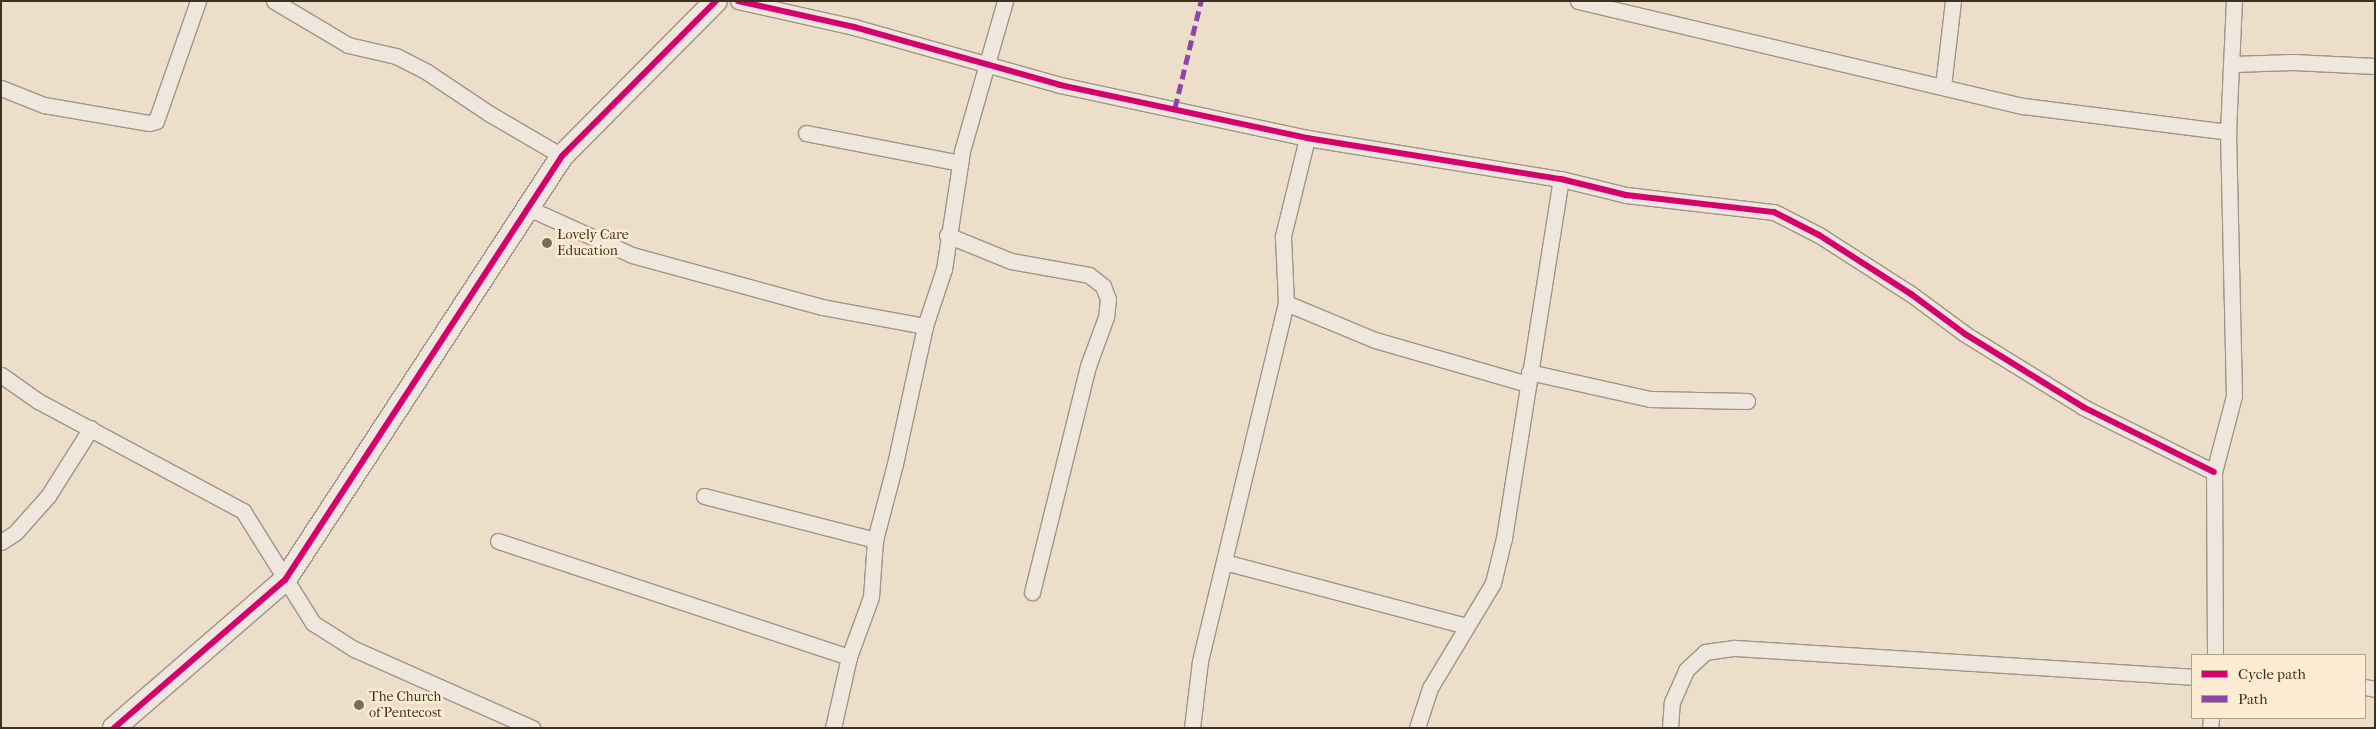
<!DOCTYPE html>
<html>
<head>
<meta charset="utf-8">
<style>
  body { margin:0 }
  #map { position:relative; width:2376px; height:729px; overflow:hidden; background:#ecdec9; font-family:"IM FELL French Canon",serif }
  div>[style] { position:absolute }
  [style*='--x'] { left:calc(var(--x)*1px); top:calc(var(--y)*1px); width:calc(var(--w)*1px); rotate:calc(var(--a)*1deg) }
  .roads { filter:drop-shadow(1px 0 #9e9588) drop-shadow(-1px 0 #9e9588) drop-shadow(0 1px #9e9588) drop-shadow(0 -1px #9e9588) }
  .street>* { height:15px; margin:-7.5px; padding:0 7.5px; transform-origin:7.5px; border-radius:7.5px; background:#efe7dd }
  .secondary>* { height:22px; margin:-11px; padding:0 11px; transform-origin:11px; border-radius:11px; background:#efe7dd }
  .quiet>* { height:5px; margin-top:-2.5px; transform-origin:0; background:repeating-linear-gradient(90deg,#8e44ad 0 10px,transparent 0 15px) }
  .cycleway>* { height:6px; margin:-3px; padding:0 3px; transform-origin:3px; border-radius:3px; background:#d6006c }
  .dots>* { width:14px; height:14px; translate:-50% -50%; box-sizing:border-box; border:2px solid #fcecd3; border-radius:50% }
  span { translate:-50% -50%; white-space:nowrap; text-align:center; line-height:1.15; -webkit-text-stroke:5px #fcecd3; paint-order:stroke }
  .poi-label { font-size:14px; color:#3d301e }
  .left { translate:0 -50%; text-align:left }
  .frame { position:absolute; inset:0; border:2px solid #3d301e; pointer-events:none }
  .legend { position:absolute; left:2191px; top:654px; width:175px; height:65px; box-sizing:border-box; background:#fcecd3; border:1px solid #b0a18b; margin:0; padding:6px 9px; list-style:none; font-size:15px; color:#3d301e }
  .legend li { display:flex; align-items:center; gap:10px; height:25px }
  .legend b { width:25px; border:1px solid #b0a18b }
</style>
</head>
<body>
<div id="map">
  <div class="roads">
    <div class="street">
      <i style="--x:274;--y:1;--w:86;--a:30.7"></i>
      <i style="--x:348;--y:45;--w:49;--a:12.9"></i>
      <i style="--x:396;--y:56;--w:35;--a:27"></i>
      <i style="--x:427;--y:72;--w:76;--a:33.7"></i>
      <i style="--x:490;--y:114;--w:83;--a:30.3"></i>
      <i style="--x:738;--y:1;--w:119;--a:12.6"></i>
      <i style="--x:854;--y:27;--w:214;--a:15.7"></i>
      <i style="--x:1060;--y:85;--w:253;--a:12.1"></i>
      <i style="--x:1307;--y:138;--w:257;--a:9.2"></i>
      <i style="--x:1561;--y:179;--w:67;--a:13.8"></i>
      <i style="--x:1626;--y:195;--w:149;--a:6.6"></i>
      <i style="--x:1774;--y:212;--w:51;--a:27.1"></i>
      <i style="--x:1819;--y:235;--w:109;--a:32.7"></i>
      <i style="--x:1911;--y:294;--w:67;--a:36.5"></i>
      <i style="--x:1965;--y:334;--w:139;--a:31.7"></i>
      <i style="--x:2083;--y:407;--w:146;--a:26.4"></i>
      <i style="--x:1578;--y:1;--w:457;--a:13.3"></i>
      <i style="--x:2023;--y:106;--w:207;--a:7.2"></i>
      <i style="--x:2232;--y:64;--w:61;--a:-1.9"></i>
      <i style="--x:2293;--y:62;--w:82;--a:2.8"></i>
      <i style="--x:1943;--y:86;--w:86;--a:-83.3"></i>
      <i style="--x:1;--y:88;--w:46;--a:21.6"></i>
      <i style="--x:44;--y:105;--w:107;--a:9.7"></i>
      <i style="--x:149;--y:123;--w:7;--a:-16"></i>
      <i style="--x:156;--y:121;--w:127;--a:-70.7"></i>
      <i style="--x:806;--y:133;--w:157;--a:11"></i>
      <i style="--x:528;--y:208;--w:114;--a:24.3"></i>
      <i style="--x:632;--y:255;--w:197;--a:15.3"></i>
      <i style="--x:822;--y:307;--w:105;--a:10.5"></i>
      <i style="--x:947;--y:235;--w:69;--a:22.1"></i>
      <i style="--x:1011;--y:261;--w:79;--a:10.2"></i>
      <i style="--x:1089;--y:275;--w:18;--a:38"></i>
      <i style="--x:1103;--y:286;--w:14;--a:69"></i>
      <i style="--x:1108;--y:299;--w:18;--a:96"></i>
      <i style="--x:1106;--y:317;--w:52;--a:110.2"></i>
      <i style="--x:1088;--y:366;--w:233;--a:103.9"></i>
      <i style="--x:1286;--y:303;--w:96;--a:22.6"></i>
      <i style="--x:1375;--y:340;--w:158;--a:16.1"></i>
      <i style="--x:1529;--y:372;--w:124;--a:12.6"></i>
      <i style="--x:1650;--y:399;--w:97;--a:1.2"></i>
      <i style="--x:1;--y:375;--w:45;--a:35.1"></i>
      <i style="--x:38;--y:401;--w:233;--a:28.2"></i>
      <i style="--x:243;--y:511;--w:132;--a:58"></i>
      <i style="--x:313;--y:623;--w:49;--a:32.4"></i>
      <i style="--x:354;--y:649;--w:195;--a:23.9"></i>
      <i style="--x:704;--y:496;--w:177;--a:14.4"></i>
      <i style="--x:498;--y:541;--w:370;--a:18.3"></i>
      <i style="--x:1;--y:542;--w:17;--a:-33"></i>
      <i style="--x:15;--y:533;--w:50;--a:-48.3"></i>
      <i style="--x:48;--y:496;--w:80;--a:-57.7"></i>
      <i style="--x:1224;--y:562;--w:250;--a:14.8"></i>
      <i style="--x:2215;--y:655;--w:183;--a:-90.3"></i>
      <i style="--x:2214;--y:472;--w:79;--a:-75.3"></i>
      <i style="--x:2234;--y:396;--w:264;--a:-91.3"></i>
      <i style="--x:2228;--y:132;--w:131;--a:-87.4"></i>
      <i style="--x:2365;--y:687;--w:10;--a:11"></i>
      <i style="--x:833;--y:728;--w:73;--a:-77.3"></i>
      <i style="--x:849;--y:657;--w:64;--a:-69.9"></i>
      <i style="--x:871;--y:597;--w:57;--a:-86"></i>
      <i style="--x:875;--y:540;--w:79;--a:-75.3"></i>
      <i style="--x:895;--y:464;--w:141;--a:-77.7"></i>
      <i style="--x:925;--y:326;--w:60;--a:-71.6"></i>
      <i style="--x:944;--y:269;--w:119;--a:-81.3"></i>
      <i style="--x:962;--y:151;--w:156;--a:-74"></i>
      <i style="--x:1192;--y:728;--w:67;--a:-83.2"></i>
      <i style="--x:1200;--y:661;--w:368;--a:-76.5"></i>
      <i style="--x:1286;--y:303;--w:67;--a:-92.6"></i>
      <i style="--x:1283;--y:236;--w:101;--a:-76.2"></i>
      <i style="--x:1417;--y:728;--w:42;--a:-72"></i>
      <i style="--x:1430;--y:688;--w:122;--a:-59"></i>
      <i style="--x:1493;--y:583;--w:46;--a:-76.3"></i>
      <i style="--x:1504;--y:538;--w:363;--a:-81"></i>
      <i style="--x:1670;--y:728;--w:26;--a:-86"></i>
      <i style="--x:1672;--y:702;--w:35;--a:-66"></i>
      <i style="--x:1686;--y:670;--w:26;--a:-43"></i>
      <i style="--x:1705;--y:652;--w:30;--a:-8"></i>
      <i style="--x:1735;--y:648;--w:458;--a:3.6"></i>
      <i style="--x:2210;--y:728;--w:10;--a:-84"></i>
    </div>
    <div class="secondary">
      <i style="--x:114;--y:728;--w:226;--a:-40.9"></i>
      <i style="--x:285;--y:580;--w:506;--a:-56.84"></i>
      <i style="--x:562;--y:156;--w:218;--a:-45.2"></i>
    </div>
  </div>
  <div class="quiet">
    <i style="--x:1175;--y:108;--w:110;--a:-76.3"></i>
  </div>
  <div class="cycleway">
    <i style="--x:738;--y:1;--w:119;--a:12.6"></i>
    <i style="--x:854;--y:27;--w:214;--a:15.7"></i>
    <i style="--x:1060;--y:85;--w:253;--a:12.1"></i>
    <i style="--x:1307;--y:138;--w:257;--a:9.2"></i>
    <i style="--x:1561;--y:179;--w:67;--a:13.8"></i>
    <i style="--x:1626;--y:195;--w:149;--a:6.6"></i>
    <i style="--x:1774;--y:212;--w:51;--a:27.1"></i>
    <i style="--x:1819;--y:235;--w:109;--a:32.7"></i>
    <i style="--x:1911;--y:294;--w:67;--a:36.5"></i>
    <i style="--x:1965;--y:334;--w:139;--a:31.7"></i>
    <i style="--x:2083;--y:407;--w:146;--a:26.4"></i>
    <i style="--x:114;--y:728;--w:226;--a:-40.9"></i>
    <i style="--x:285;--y:580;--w:506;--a:-56.84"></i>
    <i style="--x:562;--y:156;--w:218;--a:-45.2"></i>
  </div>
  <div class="dots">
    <i style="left:547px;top:243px;background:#7a6d5a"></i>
    <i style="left:359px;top:705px;background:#7a6d5a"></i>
  </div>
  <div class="poi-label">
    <span class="left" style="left:557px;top:243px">Lovely Care<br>Education</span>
    <span class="left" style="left:369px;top:705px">The Church<br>of Pentecost</span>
  </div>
  <div class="frame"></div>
  <ul class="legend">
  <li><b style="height:6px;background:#d6006c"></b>Cycle path</li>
  <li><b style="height:6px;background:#8e44ad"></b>Path</li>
  </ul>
</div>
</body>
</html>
